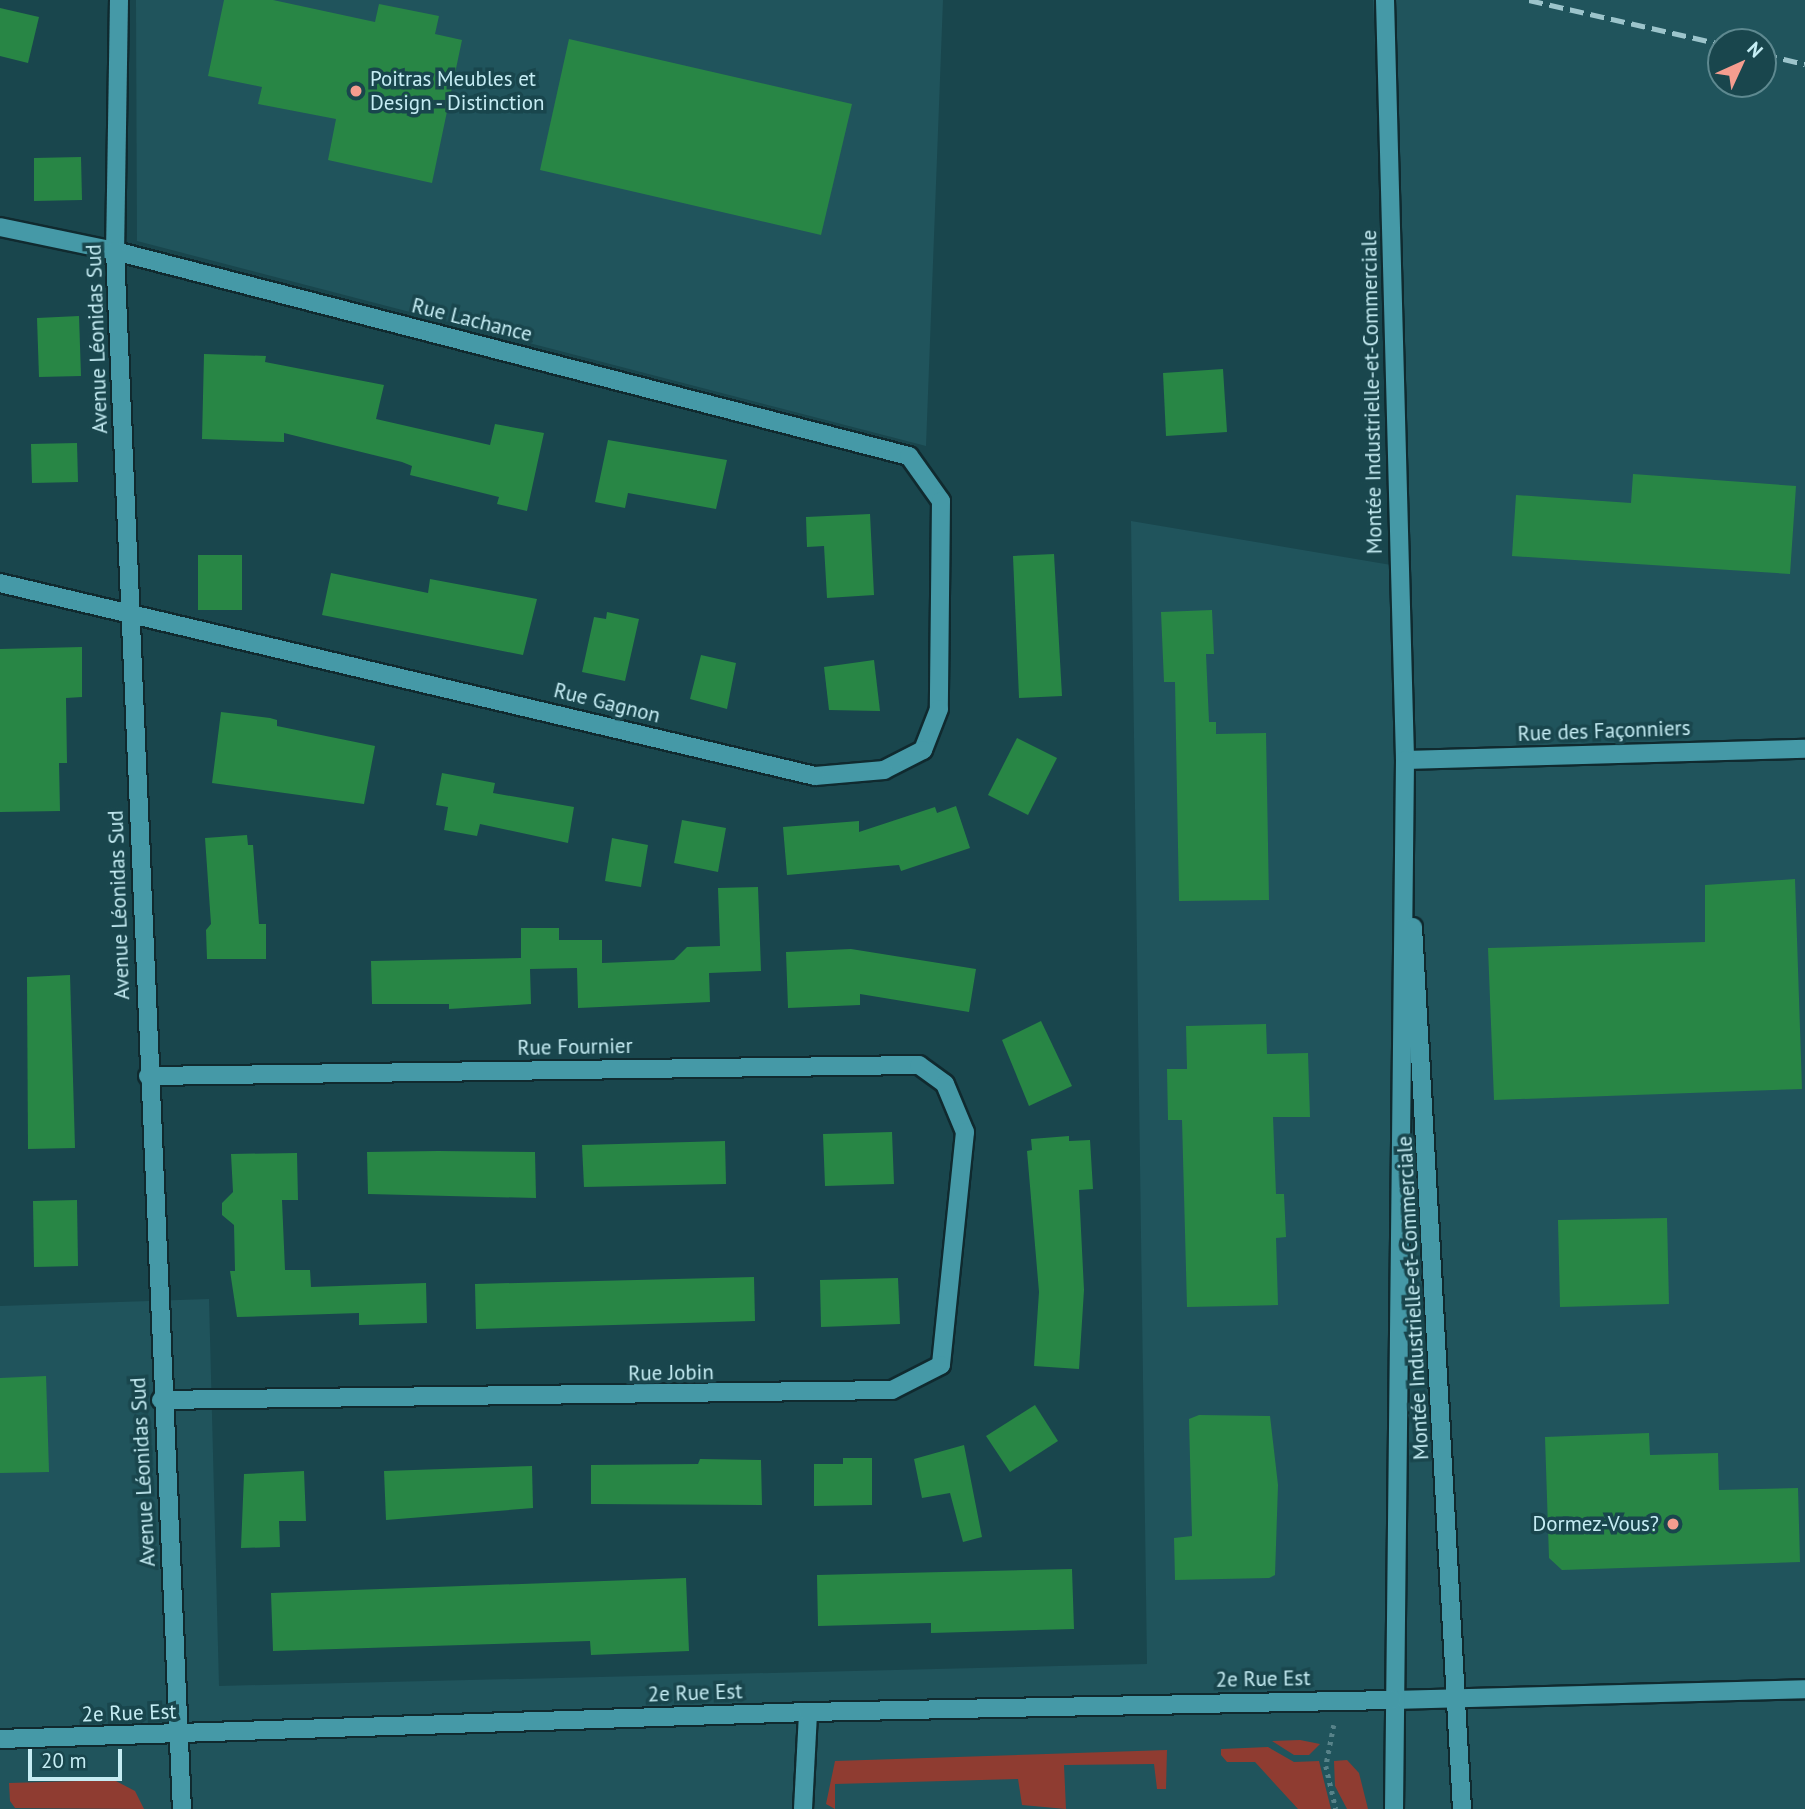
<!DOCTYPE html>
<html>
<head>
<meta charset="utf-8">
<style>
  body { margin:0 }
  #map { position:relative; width:1805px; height:1809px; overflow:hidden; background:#19464d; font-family:"PT Sans",sans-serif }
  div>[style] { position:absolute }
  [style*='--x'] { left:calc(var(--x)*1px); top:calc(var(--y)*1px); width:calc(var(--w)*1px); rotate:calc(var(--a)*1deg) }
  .built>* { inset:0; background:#20545c }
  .green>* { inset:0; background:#8f3c31 }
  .building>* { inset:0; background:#288645 }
  .path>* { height:4.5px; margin-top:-2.25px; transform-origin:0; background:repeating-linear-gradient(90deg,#578289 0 3.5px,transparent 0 8.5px) }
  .roads { filter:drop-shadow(2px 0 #102a2f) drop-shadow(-2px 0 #102a2f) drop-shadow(0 2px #102a2f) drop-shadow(0 -2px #102a2f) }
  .lane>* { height:18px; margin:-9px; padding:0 9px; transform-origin:9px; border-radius:9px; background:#4599a7 }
  .street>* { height:18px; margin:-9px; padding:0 9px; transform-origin:9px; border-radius:9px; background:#4599a7 }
  .secondary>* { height:18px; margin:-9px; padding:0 9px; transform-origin:9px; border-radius:9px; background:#4599a7 }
  .rail>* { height:5px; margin-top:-2.5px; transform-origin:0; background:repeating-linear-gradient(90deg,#9cc4cb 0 14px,transparent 0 21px) }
  .dots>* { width:19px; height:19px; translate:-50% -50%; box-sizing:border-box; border:4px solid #19464d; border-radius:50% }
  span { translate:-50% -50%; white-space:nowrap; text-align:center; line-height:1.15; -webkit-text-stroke:7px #19464d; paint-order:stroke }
  .poi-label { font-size:21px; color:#c6edf4 }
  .left { translate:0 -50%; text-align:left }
  .right { translate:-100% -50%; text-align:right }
  .street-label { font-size:21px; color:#c6edf4 }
  .north { position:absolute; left:1707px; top:28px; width:70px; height:70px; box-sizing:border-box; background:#19464d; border:2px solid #5e8990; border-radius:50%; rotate:45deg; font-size:19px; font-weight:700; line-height:28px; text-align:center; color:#c6edf4 }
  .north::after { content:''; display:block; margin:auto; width:24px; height:32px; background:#f59d8f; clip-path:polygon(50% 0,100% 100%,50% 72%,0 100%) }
  .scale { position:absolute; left:28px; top:1749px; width:94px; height:32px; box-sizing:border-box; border:4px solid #c6edf4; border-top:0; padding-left:9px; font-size:21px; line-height:24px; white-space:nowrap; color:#c6edf4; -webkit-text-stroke:5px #19464d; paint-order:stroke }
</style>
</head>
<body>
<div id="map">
  <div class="built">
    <i style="clip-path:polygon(136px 0,943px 0,926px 446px,137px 241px)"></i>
    <i style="clip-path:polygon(evenodd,1373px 0,1805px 0,1805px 1809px,0 1809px,0 1306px,209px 1299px,219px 1686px,1147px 1664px,1131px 521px,1397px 566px,1373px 0,1721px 42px,1763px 42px,1763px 84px,1721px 84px,1721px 42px)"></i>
  </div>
  <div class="green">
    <i style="clip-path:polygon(1300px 1740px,1320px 1744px,1309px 1755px,1294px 1755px,1272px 1741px)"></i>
    <i style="clip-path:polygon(1268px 1747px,1294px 1762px,1319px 1761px,1331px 1809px,1298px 1809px,1255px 1762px,1227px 1762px,1221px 1755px,1221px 1749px)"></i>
    <i style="clip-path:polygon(1167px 1750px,1166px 1789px,1157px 1789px,1154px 1764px,1064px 1765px,1066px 1809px,1022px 1805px,1018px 1779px,835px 1784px,835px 1809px,826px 1804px,835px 1761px)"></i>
    <i style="clip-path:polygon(1347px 1760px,1359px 1773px,1368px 1809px,1347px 1809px,1335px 1786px,1334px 1761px)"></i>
    <i style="clip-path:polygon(114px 1780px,135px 1791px,144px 1809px,15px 1808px,10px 1801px,9px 1783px)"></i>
  </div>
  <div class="building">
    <i style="clip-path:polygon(224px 0,273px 0,375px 22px,379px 4px,439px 16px,435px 34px,462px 40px,432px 183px,328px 160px,336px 119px,258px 104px,262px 87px,208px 76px)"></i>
    <i style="clip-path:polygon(0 8px,39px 17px,28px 63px,0 56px)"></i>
    <i style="clip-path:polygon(569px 39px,852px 104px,821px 235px,540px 170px)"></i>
    <i style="clip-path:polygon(81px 157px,82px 200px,34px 201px,34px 158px)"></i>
    <i style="clip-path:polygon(79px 316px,81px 376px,39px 377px,37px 318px)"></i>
    <i style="clip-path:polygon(204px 354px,266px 356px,265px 362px,384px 385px,376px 419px,490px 445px,495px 424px,544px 433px,527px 511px,497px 504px,499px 497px,410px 475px,412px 466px,402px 462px,284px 433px,284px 442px,202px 439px)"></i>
    <i style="clip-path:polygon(1223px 369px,1227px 432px,1166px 436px,1163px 373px)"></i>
    <i style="clip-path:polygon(608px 440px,727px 460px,716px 509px,628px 493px,625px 508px,595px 502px)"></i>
    <i style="clip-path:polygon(77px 443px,78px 482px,32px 483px,31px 444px)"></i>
    <i style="clip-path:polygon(1633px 474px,1796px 486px,1790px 574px,1512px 556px,1516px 495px,1631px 503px)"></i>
    <i style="clip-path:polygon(870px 514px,874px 595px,827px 598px,824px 546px,807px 547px,806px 517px)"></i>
    <i style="clip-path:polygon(1054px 554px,1062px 696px,1019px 698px,1013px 556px)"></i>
    <i style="clip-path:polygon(198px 555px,242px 555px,242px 610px,198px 610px)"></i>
    <i style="clip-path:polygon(331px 573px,428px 593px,430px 579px,537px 599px,523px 655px,322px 615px)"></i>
    <i style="clip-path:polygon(1212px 610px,1214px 654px,1206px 654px,1209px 722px,1216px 722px,1216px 734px,1266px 733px,1269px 900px,1179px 901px,1175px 682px,1164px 682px,1161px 612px)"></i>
    <i style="clip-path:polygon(607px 612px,639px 619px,625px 681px,582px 672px,594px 617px,606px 619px)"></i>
    <i style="clip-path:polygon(82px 647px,82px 697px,66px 698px,67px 763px,59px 763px,60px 811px,0 812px,0 649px)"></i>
    <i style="clip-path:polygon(701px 655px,736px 663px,727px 709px,690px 699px)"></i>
    <i style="clip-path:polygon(874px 660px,880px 711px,829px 710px,824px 667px)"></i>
    <i style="clip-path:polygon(221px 712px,270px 718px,277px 720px,277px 726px,375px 746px,364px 804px,212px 783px)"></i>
    <i style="clip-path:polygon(1017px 738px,1057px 758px,1028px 815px,988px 795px)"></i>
    <i style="clip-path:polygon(442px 773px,495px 783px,493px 793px,574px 807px,568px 843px,480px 824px,477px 836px,444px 830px,448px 807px,436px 805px)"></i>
    <i style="clip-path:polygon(956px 806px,970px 848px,901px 871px,899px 865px,787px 875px,783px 827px,859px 821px,859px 832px,935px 807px,937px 813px)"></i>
    <i style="clip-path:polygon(682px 820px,726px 828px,718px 872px,674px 863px)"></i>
    <i style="clip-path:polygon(247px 835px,248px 845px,253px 845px,259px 924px,266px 924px,266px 959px,207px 959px,206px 930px,211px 924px,205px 838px)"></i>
    <i style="clip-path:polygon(612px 838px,648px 845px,641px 887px,605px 881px)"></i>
    <i style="clip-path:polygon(1795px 879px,1802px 1089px,1494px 1100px,1488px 948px,1705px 942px,1705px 885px)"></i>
    <i style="clip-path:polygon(758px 887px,761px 971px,709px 973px,710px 1002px,578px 1008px,577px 968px,530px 969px,531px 1004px,449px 1009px,449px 1004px,372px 1004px,371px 961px,521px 958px,521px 928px,559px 928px,559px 940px,602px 940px,602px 963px,674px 960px,687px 947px,720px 946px,718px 888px)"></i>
    <i style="clip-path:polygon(851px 949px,976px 969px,969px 1012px,860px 994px,860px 1005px,788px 1008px,786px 952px)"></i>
    <i style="clip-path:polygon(70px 975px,75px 1148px,28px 1149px,27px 977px)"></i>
    <i style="clip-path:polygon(1041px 1021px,1072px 1086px,1029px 1106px,1002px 1040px)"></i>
    <i style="clip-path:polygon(1266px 1024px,1267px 1054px,1308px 1053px,1310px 1117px,1273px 1117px,1276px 1194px,1284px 1194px,1286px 1237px,1276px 1238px,1278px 1305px,1187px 1307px,1182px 1120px,1168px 1120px,1167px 1069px,1187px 1069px,1186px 1026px)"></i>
    <i style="clip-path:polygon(892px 1132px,894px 1184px,825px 1186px,823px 1134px)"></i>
    <i style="clip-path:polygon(1069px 1136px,1069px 1141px,1090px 1140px,1093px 1189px,1079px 1190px,1084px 1290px,1079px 1369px,1034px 1366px,1039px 1292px,1027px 1151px,1032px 1150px,1031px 1139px)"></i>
    <i style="clip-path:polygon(725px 1141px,726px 1184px,584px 1187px,582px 1145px)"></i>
    <i style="clip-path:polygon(438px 1151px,535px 1152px,536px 1198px,368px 1194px,367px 1152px)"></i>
    <i style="clip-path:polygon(297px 1153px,298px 1200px,282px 1200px,285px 1270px,310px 1270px,311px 1287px,426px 1283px,427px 1323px,359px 1325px,359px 1313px,237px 1317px,230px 1271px,235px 1271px,234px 1225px,222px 1215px,222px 1203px,233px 1192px,231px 1154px)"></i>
    <i style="clip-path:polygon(77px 1200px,78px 1266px,34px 1267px,33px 1201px)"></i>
    <i style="clip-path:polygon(1667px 1218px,1669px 1304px,1560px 1307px,1558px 1220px)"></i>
    <i style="clip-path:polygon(754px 1277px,755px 1321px,476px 1329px,475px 1284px)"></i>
    <i style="clip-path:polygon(898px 1278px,900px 1324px,821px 1327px,820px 1280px)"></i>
    <i style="clip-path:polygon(46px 1376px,49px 1472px,0 1473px,0 1378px)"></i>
    <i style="clip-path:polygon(1035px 1405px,1058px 1441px,1010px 1472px,986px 1436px)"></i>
    <i style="clip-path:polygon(1199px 1415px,1270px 1416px,1278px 1485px,1275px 1575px,1269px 1578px,1175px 1580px,1174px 1538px,1192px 1536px,1189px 1419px)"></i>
    <i style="clip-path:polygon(1649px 1433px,1650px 1455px,1718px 1453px,1719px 1490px,1798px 1488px,1800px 1562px,1562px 1570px,1549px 1558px,1545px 1437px)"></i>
    <i style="clip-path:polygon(964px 1445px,982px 1537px,963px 1542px,950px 1493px,922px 1498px,914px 1459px)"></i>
    <i style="clip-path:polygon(843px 1458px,872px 1458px,872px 1505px,814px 1506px,814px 1464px,843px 1464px)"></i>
    <i style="clip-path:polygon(700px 1459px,761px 1460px,762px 1505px,591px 1504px,591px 1465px,698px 1464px)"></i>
    <i style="clip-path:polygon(532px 1466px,533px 1508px,386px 1520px,384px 1471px)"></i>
    <i style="clip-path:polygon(304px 1471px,306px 1521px,279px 1521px,280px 1547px,241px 1548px,244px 1474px)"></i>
    <i style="clip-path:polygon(1072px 1569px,1074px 1629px,931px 1633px,931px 1623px,818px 1626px,817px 1575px)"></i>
    <i style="clip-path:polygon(686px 1578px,689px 1651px,591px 1655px,590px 1641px,273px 1651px,271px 1593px)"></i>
  </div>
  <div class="path">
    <i style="--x:1334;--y:1725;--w:42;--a:101"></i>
    <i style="--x:1326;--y:1766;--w:44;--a:76.9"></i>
  </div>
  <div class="roads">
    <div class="lane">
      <i style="--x:803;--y:1809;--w:97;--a:-87"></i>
    </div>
    <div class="street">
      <i style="--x:0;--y:227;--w:117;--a:11.8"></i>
      <i style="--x:115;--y:251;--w:820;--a:14.48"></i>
      <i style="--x:909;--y:456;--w:55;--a:54.6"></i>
      <i style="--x:941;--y:501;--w:208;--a:90.6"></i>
      <i style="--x:939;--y:709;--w:44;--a:111.3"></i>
      <i style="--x:923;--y:750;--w:44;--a:152.9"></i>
      <i style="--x:884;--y:770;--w:69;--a:175"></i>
      <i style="--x:815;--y:776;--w:838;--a:-166.68"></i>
      <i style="--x:1405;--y:760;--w:400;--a:-1.6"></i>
      <i style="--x:148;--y:1076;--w:771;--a:-0.82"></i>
      <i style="--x:919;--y:1065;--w:32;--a:36"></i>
      <i style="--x:945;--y:1084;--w:52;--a:67.4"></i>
      <i style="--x:965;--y:1132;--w:234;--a:95.9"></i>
      <i style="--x:941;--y:1365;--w:55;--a:153"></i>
      <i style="--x:892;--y:1390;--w:731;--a:179.22"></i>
      <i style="--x:1392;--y:1700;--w:413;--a:-1.5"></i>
    </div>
    <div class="secondary">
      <i style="--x:119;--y:0;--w:251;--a:90.9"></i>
      <i style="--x:115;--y:251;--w:1559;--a:87.54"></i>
      <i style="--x:1385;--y:0;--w:760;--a:88.49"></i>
      <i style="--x:1405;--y:760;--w:1049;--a:90.6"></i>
      <i style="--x:1413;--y:927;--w:883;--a:86.82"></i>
      <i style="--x:0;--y:1739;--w:808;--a:-1.91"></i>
      <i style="--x:808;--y:1712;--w:584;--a:-1.18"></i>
    </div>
  </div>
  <div class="rail">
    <i style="--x:1529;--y:0;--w:197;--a:12.9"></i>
    <i style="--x:1763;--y:54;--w:43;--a:13.4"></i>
  </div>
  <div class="dots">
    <i style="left:356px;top:91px;background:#f59d8f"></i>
    <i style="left:1673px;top:1524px;background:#f59d8f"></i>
  </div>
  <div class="poi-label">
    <span class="left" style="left:370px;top:91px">Poitras Meubles et<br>Design - Distinction</span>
    <span class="right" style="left:1659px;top:1524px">Dormez-Vous?</span>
  </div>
  <div class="street-label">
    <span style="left:472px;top:320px;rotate:14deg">Rue Lachance</span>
    <span style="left:97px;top:339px;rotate:-92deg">Avenue Léonidas Sud</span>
    <span style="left:1372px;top:392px;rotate:-91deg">Montée Industrielle-et-Commerciale</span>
    <span style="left:607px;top:703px;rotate:14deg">Rue Gagnon</span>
    <span style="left:1604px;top:731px;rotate:-2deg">Rue des Façonniers</span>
    <span style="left:119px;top:905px;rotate:-92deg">Avenue Léonidas Sud</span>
    <span style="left:575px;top:1047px;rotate:-1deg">Rue Fournier</span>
    <span style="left:1413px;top:1298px;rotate:-93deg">Montée Industrielle-et-Commerciale</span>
    <span style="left:671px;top:1373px;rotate:-1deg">Rue Jobin</span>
    <span style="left:143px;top:1472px;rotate:-93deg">Avenue Léonidas Sud</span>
    <span style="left:1263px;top:1679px;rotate:-1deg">2e Rue Est</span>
    <span style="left:695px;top:1693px;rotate:-2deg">2e Rue Est</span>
    <span style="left:129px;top:1713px;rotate:-2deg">2e Rue Est</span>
  </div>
  <div class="north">N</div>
  <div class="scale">20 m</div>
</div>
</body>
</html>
